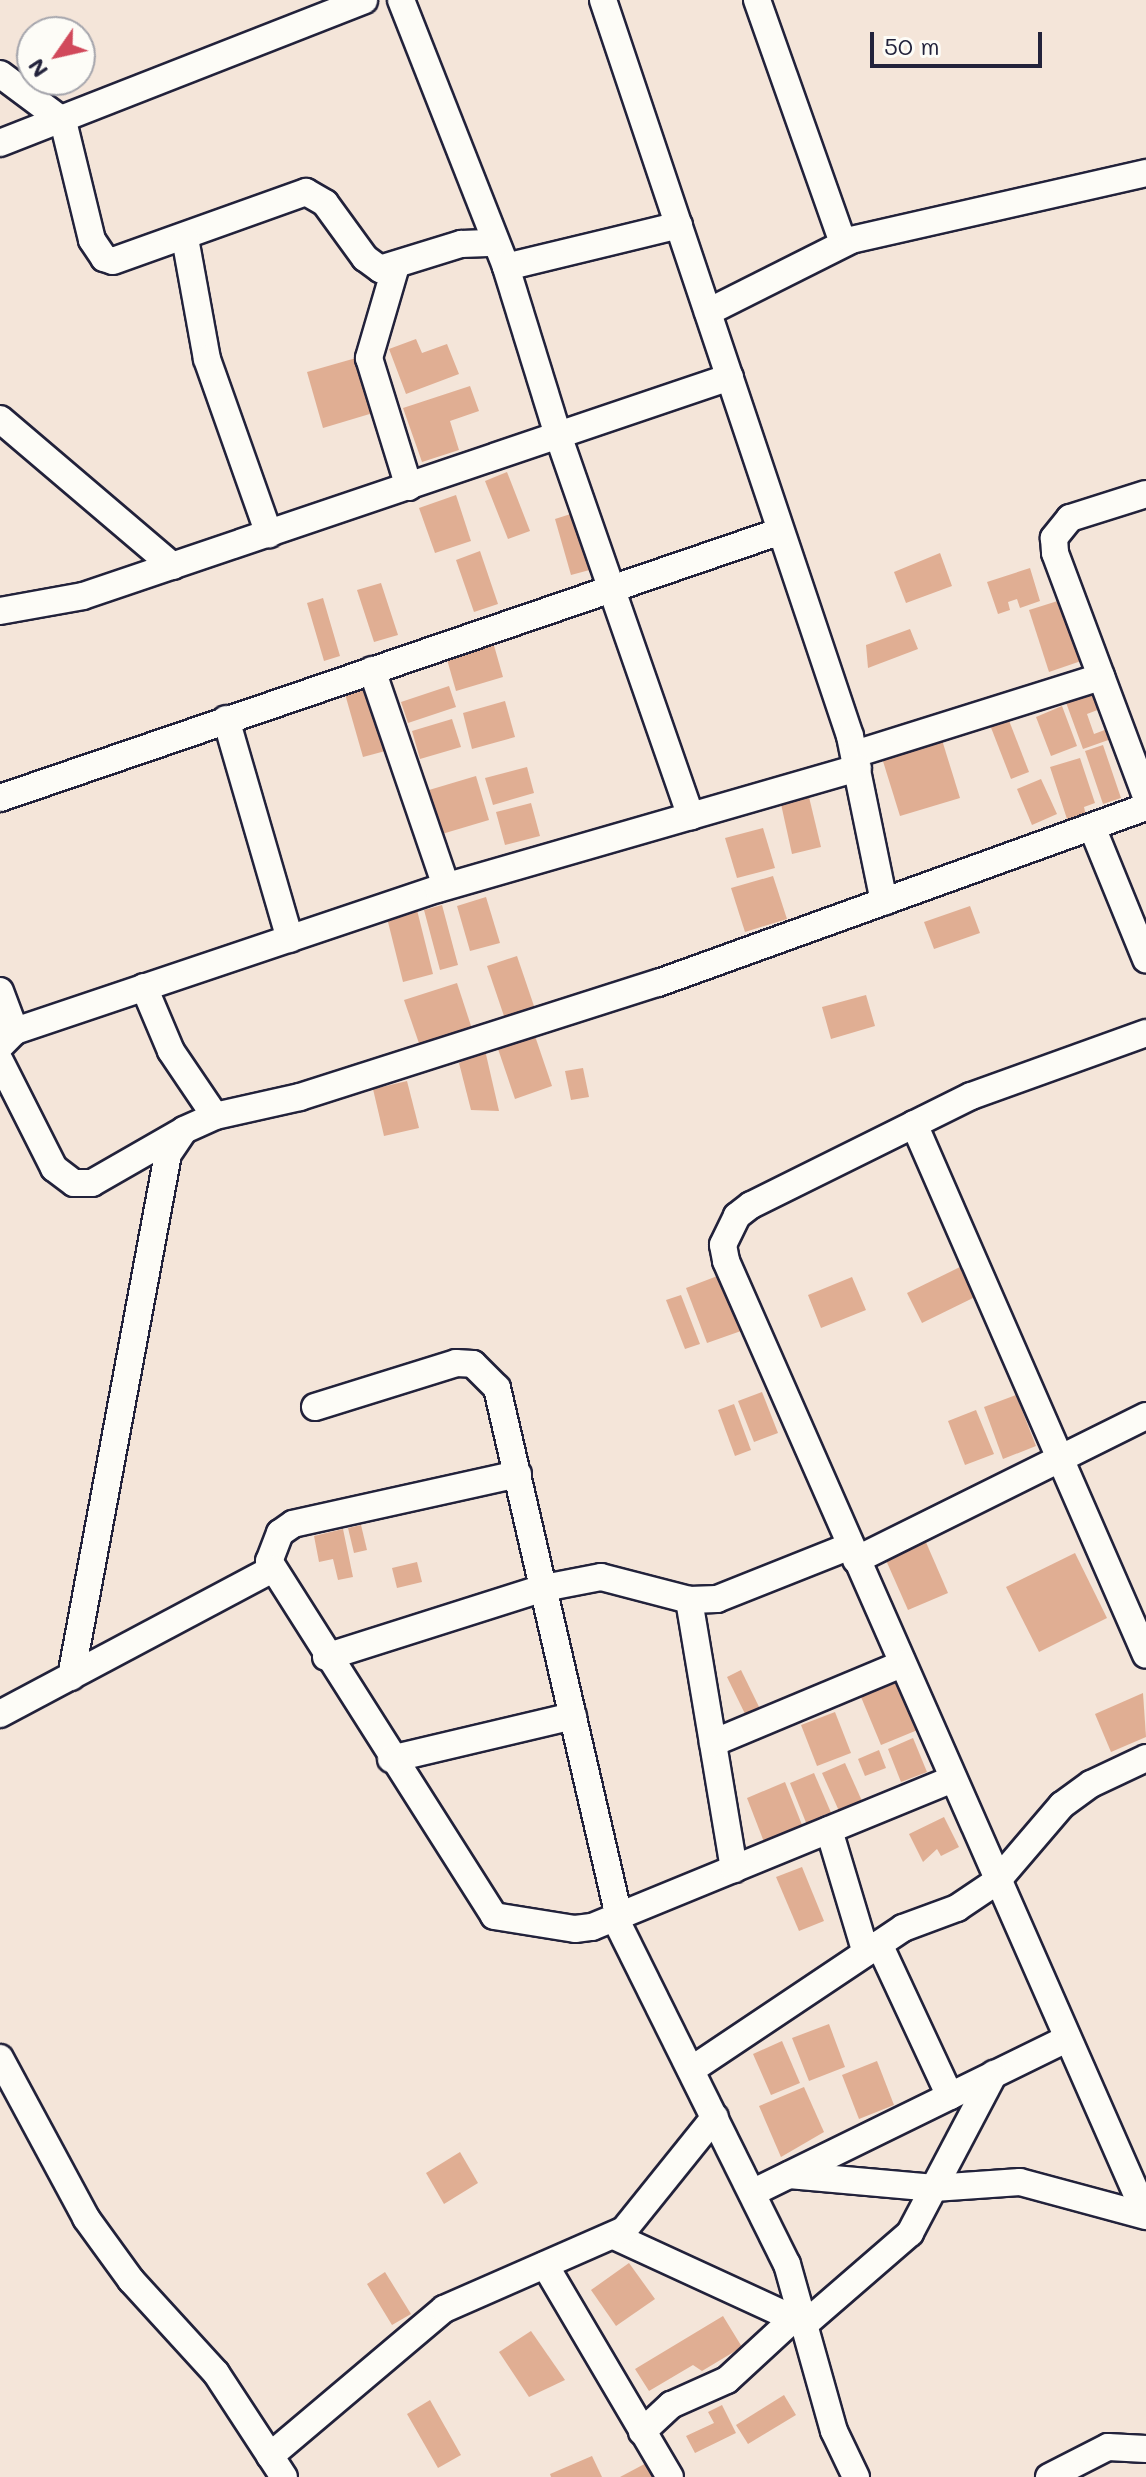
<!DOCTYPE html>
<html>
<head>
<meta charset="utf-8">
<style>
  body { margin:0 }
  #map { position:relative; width:1146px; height:2477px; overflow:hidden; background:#f4e5d9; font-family:Mali,sans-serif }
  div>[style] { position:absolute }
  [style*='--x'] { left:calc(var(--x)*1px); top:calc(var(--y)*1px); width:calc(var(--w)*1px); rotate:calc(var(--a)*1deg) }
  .building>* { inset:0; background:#e0ae93 }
  .roads { filter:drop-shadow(2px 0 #22223b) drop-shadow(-2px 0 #22223b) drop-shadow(0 2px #22223b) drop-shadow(0 -2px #22223b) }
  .street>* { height:26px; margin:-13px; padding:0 13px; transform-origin:13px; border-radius:13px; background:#fdfcf7 }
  span { translate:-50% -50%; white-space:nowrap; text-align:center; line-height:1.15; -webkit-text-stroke:7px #fdfcf7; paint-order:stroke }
  .north { position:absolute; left:16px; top:16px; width:80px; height:80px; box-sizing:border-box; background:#fdfcf7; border:2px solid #a5a5ac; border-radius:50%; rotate:236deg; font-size:22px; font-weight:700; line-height:32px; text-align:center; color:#22223b }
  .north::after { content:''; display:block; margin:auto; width:28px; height:36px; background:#d1495b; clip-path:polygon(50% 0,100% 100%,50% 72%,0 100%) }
  .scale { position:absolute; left:870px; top:32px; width:172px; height:36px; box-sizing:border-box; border:4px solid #22223b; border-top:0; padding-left:10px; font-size:24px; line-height:28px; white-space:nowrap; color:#22223b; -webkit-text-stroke:6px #fdfcf7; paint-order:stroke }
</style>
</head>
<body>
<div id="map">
  <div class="building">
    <i style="clip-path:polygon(416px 339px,422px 353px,447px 344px,459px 374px,406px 394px,389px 349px)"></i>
    <i style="clip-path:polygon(356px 358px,373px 413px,323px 428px,307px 372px)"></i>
    <i style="clip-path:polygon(470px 386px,479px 411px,450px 421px,459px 450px,422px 462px,403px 408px)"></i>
    <i style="clip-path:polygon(507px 472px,530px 531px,508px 539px,485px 481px)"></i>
    <i style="clip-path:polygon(456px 495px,471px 541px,435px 553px,419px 508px)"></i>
    <i style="clip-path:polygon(580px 511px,597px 568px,571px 575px,555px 519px)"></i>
    <i style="clip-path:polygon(480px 551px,498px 604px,474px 612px,456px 560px)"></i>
    <i style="clip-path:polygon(940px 553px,952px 586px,906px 603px,894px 572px)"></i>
    <i style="clip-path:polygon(1030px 568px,1040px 601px,1020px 608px,1017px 599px,1008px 602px,1010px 610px,998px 614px,987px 582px)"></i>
    <i style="clip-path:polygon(381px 583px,398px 635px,374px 642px,357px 590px)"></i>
    <i style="clip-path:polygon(323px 598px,340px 656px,324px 661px,307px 603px)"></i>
    <i style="clip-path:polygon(1064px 599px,1084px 660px,1049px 672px,1029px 610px)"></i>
    <i style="clip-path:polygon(910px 629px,918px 649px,868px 668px,866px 645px)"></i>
    <i style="clip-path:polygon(493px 642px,503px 677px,456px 691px,446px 656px)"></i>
    <i style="clip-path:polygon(1100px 685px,1108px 706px,1087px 714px,1094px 734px,1110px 728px,1114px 738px,1083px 749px,1064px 697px)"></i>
    <i style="clip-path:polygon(449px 686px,456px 707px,408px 723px,401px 702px)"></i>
    <i style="clip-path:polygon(371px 687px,389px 750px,363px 757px,345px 694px)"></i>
    <i style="clip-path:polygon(505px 701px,515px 737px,472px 749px,463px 713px)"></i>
    <i style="clip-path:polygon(1062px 706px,1077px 746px,1051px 756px,1036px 717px)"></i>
    <i style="clip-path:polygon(1008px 718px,1029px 772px,1011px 779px,990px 725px)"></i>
    <i style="clip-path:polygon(452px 719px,461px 747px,420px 759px,412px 731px)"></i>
    <i style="clip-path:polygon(942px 740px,960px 798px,900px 816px,882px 758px)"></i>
    <i style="clip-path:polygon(1103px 745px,1121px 798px,1103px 804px,1085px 751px)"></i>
    <i style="clip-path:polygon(1080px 758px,1095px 803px,1084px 807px,1086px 816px,1068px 822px,1050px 767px)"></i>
    <i style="clip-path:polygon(527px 767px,534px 793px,493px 805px,485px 778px)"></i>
    <i style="clip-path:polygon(476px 776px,489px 820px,442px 834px,429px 790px)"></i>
    <i style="clip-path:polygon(1041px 779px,1057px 814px,1032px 825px,1017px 789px)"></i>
    <i style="clip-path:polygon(809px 797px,821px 847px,792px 854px,781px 804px)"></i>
    <i style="clip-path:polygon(531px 803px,540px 836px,505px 845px,496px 812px)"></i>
    <i style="clip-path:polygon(763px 828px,775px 868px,737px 878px,725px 838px)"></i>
    <i style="clip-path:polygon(773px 876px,787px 919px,745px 932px,731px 888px)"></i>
    <i style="clip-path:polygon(486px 897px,500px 943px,470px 951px,457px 906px)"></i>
    <i style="clip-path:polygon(442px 905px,458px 965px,440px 970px,424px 910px)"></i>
    <i style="clip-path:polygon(970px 906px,980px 933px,934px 949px,924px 922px)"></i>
    <i style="clip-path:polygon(417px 910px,433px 974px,403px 982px,387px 918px)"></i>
    <i style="clip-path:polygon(517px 956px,535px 1009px,505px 1019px,487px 966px)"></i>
    <i style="clip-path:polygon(457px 983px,473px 1032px,421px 1049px,404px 1000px)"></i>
    <i style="clip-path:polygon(866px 995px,875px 1026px,831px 1039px,822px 1007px)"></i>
    <i style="clip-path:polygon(535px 1036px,552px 1086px,515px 1099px,498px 1049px)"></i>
    <i style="clip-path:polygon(485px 1050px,499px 1111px,471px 1110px,459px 1063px)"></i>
    <i style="clip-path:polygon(583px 1068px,589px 1097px,571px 1100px,565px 1071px)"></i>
    <i style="clip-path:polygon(407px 1081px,419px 1128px,384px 1136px,373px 1089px)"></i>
    <i style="clip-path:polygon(960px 1267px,975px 1297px,922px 1323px,907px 1293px)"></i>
    <i style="clip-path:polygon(720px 1275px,741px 1331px,707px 1343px,686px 1288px)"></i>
    <i style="clip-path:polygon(852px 1277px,866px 1310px,821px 1328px,808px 1295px)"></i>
    <i style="clip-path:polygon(681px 1295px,700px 1344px,685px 1349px,666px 1300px)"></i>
    <i style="clip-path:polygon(762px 1392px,778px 1433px,754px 1442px,738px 1401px)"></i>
    <i style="clip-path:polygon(1016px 1395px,1036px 1446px,1003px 1459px,984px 1407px)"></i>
    <i style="clip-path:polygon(734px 1404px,751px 1450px,735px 1456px,718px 1410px)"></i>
    <i style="clip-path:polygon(976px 1410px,994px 1454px,965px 1465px,948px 1421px)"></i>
    <i style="clip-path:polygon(361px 1525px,367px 1550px,354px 1553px,348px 1528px)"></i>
    <i style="clip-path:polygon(343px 1529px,353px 1577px,338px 1580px,333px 1559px,319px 1562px,314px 1536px)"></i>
    <i style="clip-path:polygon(925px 1540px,948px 1593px,908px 1610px,885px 1558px)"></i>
    <i style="clip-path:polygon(1075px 1553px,1107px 1618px,1039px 1652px,1006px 1587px)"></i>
    <i style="clip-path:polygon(417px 1562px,422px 1582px,397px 1588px,392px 1568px)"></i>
    <i style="clip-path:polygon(741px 1670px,763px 1715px,749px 1722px,727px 1677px)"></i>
    <i style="clip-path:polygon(901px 1681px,920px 1729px,881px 1745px,861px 1697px)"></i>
    <i style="clip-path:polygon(1143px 1693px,1146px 1737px,1111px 1752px,1095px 1714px)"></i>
    <i style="clip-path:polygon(835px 1712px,851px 1753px,817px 1766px,801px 1725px)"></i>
    <i style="clip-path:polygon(913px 1738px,927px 1772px,901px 1782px,888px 1749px)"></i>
    <i style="clip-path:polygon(879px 1750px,886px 1768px,865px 1776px,858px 1759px)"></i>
    <i style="clip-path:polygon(845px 1763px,862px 1801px,839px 1811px,822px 1773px)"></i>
    <i style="clip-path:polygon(814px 1773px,832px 1815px,807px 1825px,790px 1783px)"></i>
    <i style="clip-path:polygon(785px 1782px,806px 1835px,764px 1842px,747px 1798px)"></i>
    <i style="clip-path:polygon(944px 1817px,959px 1847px,941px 1856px,937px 1849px,923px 1862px,909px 1834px)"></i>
    <i style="clip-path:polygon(802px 1867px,824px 1921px,799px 1931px,776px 1877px)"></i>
    <i style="clip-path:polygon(829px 2024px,845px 2067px,809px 2081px,792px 2038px)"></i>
    <i style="clip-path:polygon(782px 2041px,800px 2083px,771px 2095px,753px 2054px)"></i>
    <i style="clip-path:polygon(877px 2061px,894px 2105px,859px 2119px,842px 2075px)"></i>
    <i style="clip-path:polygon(804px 2087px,824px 2132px,781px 2157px,759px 2106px)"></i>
    <i style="clip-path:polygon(460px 2152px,478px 2183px,444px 2204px,426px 2173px)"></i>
    <i style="clip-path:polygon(629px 2263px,655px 2299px,616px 2326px,591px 2290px)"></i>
    <i style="clip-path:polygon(385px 2272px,411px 2314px,392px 2325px,367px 2284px)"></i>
    <i style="clip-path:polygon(723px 2316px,742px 2347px,702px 2371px,693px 2365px,649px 2391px,635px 2369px)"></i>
    <i style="clip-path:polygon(531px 2331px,565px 2380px,529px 2397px,499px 2352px)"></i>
    <i style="clip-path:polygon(784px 2395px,796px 2415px,748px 2444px,736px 2425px)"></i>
    <i style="clip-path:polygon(430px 2400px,461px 2455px,438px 2468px,407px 2414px)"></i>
    <i style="clip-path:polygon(722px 2405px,736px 2433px,695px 2453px,686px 2436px,714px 2423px,708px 2412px)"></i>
    <i style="clip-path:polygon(592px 2456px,602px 2477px,551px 2477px,550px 2474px)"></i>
    <i style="clip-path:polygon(652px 2460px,661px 2477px,620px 2477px)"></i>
  </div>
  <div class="roads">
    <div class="street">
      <i style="--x:401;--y:0;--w:287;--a:68.5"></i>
      <i style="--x:506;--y:267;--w:176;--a:72.8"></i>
      <i style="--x:558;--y:435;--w:404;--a:70.8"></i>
      <i style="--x:603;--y:0;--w:776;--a:71.45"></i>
      <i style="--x:850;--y:736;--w:169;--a:78.4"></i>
      <i style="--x:757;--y:0;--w:258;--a:70.5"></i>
      <i style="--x:0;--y:74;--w:79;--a:36.7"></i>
      <i style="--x:63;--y:121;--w:122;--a:76.3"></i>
      <i style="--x:92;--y:240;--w:22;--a:56"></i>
      <i style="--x:104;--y:258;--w:9;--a:18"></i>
      <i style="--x:113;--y:261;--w:205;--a:-19.7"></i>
      <i style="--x:306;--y:192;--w:22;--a:30"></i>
      <i style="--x:325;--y:203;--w:68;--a:54"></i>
      <i style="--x:365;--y:258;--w:19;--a:36"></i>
      <i style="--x:380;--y:269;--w:85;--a:-17.2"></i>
      <i style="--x:461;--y:244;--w:34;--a:-2"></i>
      <i style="--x:0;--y:143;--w:391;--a:-21.4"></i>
      <i style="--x:185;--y:238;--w:123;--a:79.7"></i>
      <i style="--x:207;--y:359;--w:186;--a:70.5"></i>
      <i style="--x:506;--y:267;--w:178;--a:-13.6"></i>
      <i style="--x:395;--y:269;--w:93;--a:106.3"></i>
      <i style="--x:369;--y:358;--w:135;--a:72.8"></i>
      <i style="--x:708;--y:312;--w:160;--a:-26.7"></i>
      <i style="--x:851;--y:240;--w:303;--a:-12.8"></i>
      <i style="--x:0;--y:419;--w:227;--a:40.4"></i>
      <i style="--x:1146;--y:494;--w:80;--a:162.5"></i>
      <i style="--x:1070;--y:518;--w:26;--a:129"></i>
      <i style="--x:1054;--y:538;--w:15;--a:86"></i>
      <i style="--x:1055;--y:553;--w:260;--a:69.5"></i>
      <i style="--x:0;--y:611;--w:84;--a:-10.2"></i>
      <i style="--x:83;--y:596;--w:683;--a:-18.7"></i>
      <i style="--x:372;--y:670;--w:228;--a:71.1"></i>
      <i style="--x:226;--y:719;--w:229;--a:73.8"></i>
      <i style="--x:855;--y:754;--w:258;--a:-17.4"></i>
      <i style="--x:0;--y:798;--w:825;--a:-18.87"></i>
      <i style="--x:1092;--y:827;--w:143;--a:67.8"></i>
      <i style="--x:144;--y:987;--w:69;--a:67.1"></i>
      <i style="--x:171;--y:1051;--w:78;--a:55.9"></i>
      <i style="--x:0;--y:991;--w:43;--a:69.4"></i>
      <i style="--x:1146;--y:1033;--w:186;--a:160.2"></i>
      <i style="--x:971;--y:1096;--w:246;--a:153.6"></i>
      <i style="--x:751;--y:1205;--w:18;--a:142"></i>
      <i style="--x:737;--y:1216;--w:32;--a:116"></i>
      <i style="--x:723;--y:1245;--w:16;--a:79"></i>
      <i style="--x:726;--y:1261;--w:1042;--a:66.24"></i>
      <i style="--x:0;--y:1046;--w:21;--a:-45"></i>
      <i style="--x:15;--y:1031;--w:446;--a:-18.6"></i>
      <i style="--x:438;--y:889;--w:437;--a:-16.1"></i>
      <i style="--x:0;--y:1061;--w:120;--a:63.2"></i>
      <i style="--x:54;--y:1168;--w:25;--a:37"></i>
      <i style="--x:74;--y:1183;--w:18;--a:0"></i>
      <i style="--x:92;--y:1183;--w:103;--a:-29.8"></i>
      <i style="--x:914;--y:1124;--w:579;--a:66.4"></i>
      <i style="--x:315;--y:1407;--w:148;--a:-17.3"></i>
      <i style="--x:456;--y:1363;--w:17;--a:3"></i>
      <i style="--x:473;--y:1364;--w:34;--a:45"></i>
      <i style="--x:497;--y:1388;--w:543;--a:77.01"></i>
      <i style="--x:518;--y:1474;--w:230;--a:167.5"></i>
      <i style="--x:293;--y:1524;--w:16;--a:145"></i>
      <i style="--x:280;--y:1533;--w:30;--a:111"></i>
      <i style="--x:269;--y:1561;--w:420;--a:57.6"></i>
      <i style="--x:494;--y:1916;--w:82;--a:9.1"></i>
      <i style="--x:575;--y:1929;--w:17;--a:-7"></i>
      <i style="--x:592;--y:1927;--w:390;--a:-22.3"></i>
      <i style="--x:856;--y:1560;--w:324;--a:-26.4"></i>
      <i style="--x:689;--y:1600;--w:273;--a:80.5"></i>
      <i style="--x:326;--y:1657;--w:229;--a:-17.6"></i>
      <i style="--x:544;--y:1588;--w:58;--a:-10.9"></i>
      <i style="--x:601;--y:1577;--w:91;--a:14.6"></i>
      <i style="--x:689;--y:1600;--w:28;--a:-2"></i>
      <i style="--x:717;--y:1599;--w:143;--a:-21.7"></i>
      <i style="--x:71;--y:1677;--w:532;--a:-79.49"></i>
      <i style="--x:168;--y:1154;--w:29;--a:-56"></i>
      <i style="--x:184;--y:1130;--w:34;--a:-24"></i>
      <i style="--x:215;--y:1116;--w:87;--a:-12.6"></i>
      <i style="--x:300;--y:1097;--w:376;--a:-17.7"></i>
      <i style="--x:658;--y:983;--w:519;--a:-19.83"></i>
      <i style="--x:0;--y:1714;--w:309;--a:-28"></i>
      <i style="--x:713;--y:1743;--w:205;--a:-22.7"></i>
      <i style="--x:391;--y:1759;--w:187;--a:-13.3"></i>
      <i style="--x:829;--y:1830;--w:128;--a:73.3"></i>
      <i style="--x:615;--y:1918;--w:386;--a:63.6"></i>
      <i style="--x:787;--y:2264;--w:173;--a:74.3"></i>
      <i style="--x:834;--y:2431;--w:51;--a:64.4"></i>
      <i style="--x:879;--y:1944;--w:168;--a:65"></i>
      <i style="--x:0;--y:2058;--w:182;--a:61.7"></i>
      <i style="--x:86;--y:2218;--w:77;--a:54"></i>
      <i style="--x:131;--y:2280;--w:126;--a:47.6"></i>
      <i style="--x:216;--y:2373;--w:124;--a:56.8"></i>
      <i style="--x:691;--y:2070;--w:255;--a:-33.8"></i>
      <i style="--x:903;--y:1928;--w:58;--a:-20.3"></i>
      <i style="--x:957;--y:1908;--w:48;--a:-34"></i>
      <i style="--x:997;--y:1881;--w:100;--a:-49.5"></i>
      <i style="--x:1062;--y:1805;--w:36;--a:-36"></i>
      <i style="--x:1091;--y:1784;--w:61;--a:-25.3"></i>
      <i style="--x:789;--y:2175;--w:146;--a:5.1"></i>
      <i style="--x:934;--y:2188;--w:86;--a:-4"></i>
      <i style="--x:1020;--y:2182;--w:131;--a:15.1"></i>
      <i style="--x:752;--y:2193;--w:351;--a:-26.1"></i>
      <i style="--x:614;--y:2236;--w:210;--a:24.7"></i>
      <i style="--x:805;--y:2324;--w:139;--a:-40.9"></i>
      <i style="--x:910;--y:2233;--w:180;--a:-62.2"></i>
      <i style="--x:545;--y:2265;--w:246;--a:59.5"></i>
      <i style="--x:642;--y:2432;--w:40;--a:-43"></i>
      <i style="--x:671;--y:2405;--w:61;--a:-24.1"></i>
      <i style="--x:727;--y:2380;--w:90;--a:-42.7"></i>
      <i style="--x:270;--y:2456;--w:228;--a:-40.2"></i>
      <i style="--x:444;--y:2309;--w:197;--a:-23.7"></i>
      <i style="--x:624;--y:2230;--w:145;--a:-51.2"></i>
      <i style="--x:1049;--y:2477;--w:66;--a:-27"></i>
      <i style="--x:1108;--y:2447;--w:38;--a:3"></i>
    </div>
  </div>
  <div class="north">N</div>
  <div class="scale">50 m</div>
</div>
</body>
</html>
